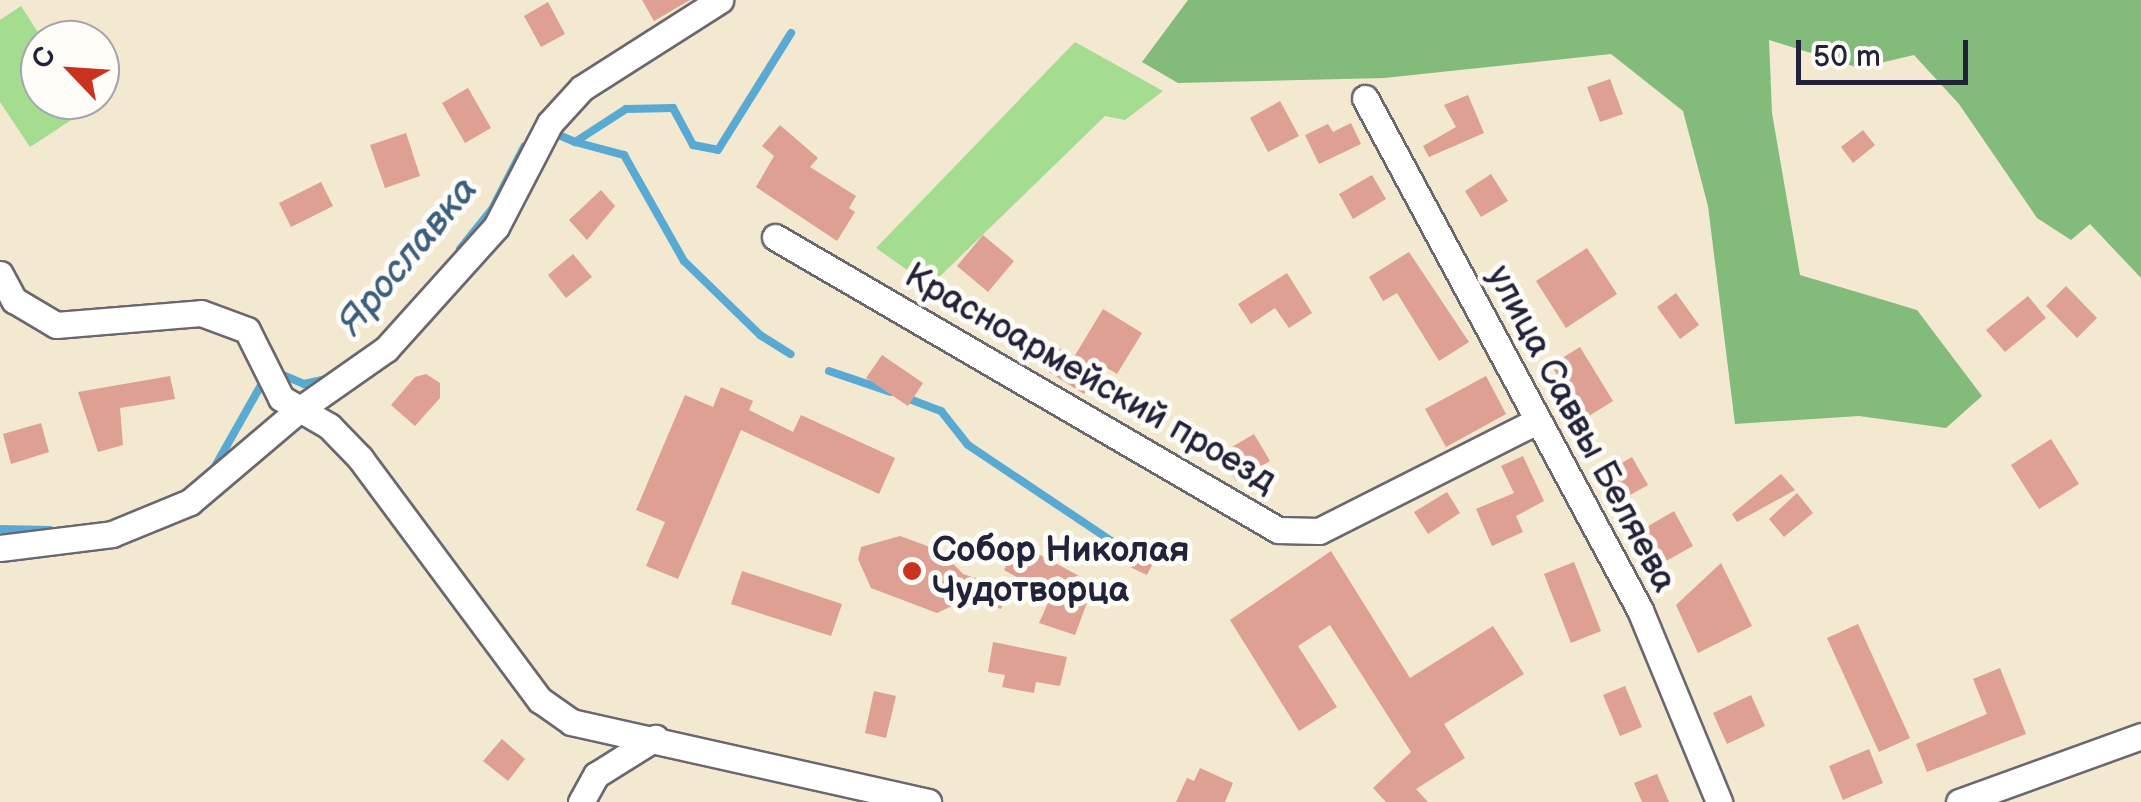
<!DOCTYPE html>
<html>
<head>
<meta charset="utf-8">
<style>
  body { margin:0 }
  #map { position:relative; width:2141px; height:802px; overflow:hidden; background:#f3e8d0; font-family:"Balsamiq Sans",sans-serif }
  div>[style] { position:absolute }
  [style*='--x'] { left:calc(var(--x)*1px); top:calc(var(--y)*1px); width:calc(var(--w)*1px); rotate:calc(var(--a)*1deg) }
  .green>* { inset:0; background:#a4dd8f }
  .forest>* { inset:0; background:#83bc7a }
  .stream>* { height:8px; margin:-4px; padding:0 4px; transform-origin:4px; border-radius:4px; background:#59aad3 }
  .building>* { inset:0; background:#dda093 }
  .roads { filter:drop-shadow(2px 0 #6b676f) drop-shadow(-2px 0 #6b676f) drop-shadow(0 2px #6b676f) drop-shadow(0 -2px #6b676f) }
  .minor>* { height:25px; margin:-12.5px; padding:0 12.5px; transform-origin:12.5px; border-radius:12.5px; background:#fff }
  .dots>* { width:28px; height:28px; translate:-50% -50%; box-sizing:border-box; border:5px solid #fdfcf7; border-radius:50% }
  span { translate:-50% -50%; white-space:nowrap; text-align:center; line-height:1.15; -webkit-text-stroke:10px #fdfcf7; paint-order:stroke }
  .street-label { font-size:35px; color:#22223b }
  .poi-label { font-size:35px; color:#22223b; font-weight:700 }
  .left { translate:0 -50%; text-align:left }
  .water-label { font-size:38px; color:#3b5f7f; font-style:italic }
  .north { position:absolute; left:20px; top:20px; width:100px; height:100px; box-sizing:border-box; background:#fdfcf7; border:2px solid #a5a5ac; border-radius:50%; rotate:295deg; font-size:28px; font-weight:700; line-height:40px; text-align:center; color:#22223b }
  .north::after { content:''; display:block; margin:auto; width:35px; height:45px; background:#c8321e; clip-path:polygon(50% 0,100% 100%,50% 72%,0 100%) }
  .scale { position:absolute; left:1796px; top:40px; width:172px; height:45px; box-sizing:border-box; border:5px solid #22223b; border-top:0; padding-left:12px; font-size:30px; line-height:35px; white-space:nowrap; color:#22223b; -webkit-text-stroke:8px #fdfcf7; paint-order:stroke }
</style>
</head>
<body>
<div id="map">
  <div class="green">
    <i style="clip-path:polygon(21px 6px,43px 40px,40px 100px,82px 100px,88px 109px,30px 147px,0 102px,0 20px)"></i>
    <i style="clip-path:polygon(1075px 42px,1163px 91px,1125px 120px,1105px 116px,930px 286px,876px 248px)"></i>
  </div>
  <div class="forest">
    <i style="clip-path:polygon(1188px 0,2141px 0,2141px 278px,2090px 224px,2071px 240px,2037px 218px,1959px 104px,1914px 55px,1859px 68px,1769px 40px,1772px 113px,1800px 275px,1917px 310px,1982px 396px,1946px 428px,1859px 416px,1735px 424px,1708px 206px,1683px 111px,1611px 54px,1384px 78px,1178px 83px,1142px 62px)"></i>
  </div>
  <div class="stream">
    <i style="--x:554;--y:133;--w:23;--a:23"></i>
    <i style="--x:575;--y:142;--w:61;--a:-32.9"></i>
    <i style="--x:626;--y:109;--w:47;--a:-1.2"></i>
    <i style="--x:673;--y:108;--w:42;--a:61.6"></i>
    <i style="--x:693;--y:145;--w:25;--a:11"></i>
    <i style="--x:718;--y:150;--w:138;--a:-58"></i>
    <i style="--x:575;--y:142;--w:51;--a:14.9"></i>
    <i style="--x:624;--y:155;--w:122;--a:60.5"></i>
    <i style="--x:684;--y:261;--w:106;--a:44.2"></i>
    <i style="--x:760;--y:335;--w:36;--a:32"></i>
    <i style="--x:460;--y:249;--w:51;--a:-51.3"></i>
    <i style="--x:492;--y:209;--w:70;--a:-62.7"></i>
    <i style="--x:829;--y:371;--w:65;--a:18.7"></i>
    <i style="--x:278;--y:373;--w:28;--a:23"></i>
    <i style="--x:304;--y:384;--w:23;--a:-13"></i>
    <i style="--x:904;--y:397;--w:40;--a:21"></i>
    <i style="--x:941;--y:411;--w:43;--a:51.5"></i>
    <i style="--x:968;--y:445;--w:208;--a:33.8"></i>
    <i style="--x:213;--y:470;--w:106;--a:-60.5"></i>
    <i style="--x:0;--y:529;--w:50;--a:1.1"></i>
  </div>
  <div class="building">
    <i style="clip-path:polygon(642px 0,690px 0,654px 21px)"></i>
    <i style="clip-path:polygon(548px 2px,565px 34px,541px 47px,524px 16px)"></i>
    <i style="clip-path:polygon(1610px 79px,1623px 114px,1600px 122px,1587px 87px)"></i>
    <i style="clip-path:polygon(468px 88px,491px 128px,465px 143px,442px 103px)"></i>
    <i style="clip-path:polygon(1468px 95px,1484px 133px,1429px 157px,1423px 146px,1456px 127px,1444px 105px)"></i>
    <i style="clip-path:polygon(1280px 101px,1299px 136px,1268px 152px,1250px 118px)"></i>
    <i style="clip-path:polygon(1351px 123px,1361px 144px,1319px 164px,1305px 135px,1328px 124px,1333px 132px)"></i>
    <i style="clip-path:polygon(780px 125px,818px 158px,810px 167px,856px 196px,849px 208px,855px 212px,837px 241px,756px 187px,774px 156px,762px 146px)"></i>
    <i style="clip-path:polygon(1863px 130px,1875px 145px,1853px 163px,1841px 147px)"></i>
    <i style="clip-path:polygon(406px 133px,420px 176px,385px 188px,370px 145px)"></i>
    <i style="clip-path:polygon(1491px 174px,1508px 201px,1481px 217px,1465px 191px)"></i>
    <i style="clip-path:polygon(1372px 175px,1386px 199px,1353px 219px,1339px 194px)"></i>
    <i style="clip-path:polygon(321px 182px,333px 206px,291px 227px,279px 203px)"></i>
    <i style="clip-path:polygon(601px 190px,615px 206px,587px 240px,569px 220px)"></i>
    <i style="clip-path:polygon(983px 235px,1014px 261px,988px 292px,957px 266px)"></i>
    <i style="clip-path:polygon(1587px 248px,1617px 294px,1566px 328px,1536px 281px)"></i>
    <i style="clip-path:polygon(1409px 252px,1469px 342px,1439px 361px,1397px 293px,1383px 301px,1369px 277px)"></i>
    <i style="clip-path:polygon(573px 254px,592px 277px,566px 298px,548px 275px)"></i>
    <i style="clip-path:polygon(1287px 273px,1312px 313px,1289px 328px,1275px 308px,1251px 324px,1238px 304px)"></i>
    <i style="clip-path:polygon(2066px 286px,2097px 318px,2077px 338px,2046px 306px)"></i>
    <i style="clip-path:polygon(1676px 293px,1699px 325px,1680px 339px,1657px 307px)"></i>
    <i style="clip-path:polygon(2028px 296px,2046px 318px,2005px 352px,1986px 330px)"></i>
    <i style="clip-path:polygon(1103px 309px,1142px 333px,1117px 374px,1102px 365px,1084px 394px,1044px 369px,1057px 347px,1074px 357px)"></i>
    <i style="clip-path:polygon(1580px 347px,1613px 401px,1584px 419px,1551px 365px)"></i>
    <i style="clip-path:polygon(882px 355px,923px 383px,908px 406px,866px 378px)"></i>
    <i style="clip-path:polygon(426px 374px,440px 383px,440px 398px,415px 426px,391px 405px,415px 377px)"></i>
    <i style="clip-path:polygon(170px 376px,175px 399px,120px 408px,123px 445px,98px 452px,78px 392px)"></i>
    <i style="clip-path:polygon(1486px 376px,1506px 414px,1446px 447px,1425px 409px)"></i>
    <i style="clip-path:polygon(721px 387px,753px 401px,749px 410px,793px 432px,801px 415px,895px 458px,879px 494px,741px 430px,678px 579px,646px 566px,665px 522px,636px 510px,685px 395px,713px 407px)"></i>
    <i style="clip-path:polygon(41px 423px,49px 452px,11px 464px,3px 434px)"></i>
    <i style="clip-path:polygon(1254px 434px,1270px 461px,1236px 481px,1220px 454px)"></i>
    <i style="clip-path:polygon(2051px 439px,2079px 484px,2039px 509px,2011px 465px)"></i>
    <i style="clip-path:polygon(1523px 456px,1544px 501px,1516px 516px,1523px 532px,1492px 546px,1476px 509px,1514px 493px,1501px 466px)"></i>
    <i style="clip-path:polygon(1632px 457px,1648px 485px,1621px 500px,1605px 473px)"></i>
    <i style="clip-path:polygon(1781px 474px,1795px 490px,1737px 522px,1732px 514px)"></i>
    <i style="clip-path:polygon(1447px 492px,1460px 513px,1428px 534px,1414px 512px)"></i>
    <i style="clip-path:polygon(1797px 493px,1813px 513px,1784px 537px,1769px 519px)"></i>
    <i style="clip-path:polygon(1674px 511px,1693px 546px,1657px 566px,1638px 532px)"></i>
    <i style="clip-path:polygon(900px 536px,941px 551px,963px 574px,1007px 589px,1001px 609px,969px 598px,937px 613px,871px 588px,858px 559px,861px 547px)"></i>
    <i style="clip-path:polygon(1018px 543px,1094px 584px,1075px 635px,1039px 623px,1051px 596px,1004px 570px)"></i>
    <i style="clip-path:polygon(1138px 551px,1155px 559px,1147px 575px,1130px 567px)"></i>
    <i style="clip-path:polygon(1331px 551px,1410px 678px,1493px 626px,1524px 674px,1444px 724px,1465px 758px,1416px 789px,1428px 802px,1386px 802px,1373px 788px,1411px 752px,1330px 625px,1298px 646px,1337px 707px,1299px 731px,1230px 620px)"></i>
    <i style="clip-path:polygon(1574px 562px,1601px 631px,1571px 643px,1544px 574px)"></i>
    <i style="clip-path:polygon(1721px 563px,1752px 626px,1698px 653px,1676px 605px)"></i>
    <i style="clip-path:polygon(742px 571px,842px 604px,831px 636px,731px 604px)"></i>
    <i style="clip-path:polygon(1858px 624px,1910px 738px,1879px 752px,1827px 638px)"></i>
    <i style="clip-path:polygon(993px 642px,1067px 657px,1060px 686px,1036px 682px,1034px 693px,1002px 687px,1005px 675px,988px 672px)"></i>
    <i style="clip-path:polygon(2000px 668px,2026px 734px,1927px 772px,1916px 744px,1987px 714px,1973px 679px)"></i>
    <i style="clip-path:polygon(1625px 686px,1642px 727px,1620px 736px,1603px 695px)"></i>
    <i style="clip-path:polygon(874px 691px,896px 696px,886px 738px,865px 733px)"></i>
    <i style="clip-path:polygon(1751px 695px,1765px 726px,1727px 744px,1713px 713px)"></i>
    <i style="clip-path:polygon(502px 739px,525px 759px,508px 781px,483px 761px)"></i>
    <i style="clip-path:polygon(1869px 749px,1883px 783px,1843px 800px,1829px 766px)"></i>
    <i style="clip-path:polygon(1200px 768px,1233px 783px,1225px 802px,1176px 802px,1187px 778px,1194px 781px)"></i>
    <i style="clip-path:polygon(1657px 774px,1669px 802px,1642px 802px,1634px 783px)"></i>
  </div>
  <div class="roads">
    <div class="minor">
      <i style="--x:1365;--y:98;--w:581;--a:61.76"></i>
      <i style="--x:1640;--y:610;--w:208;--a:67.6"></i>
      <i style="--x:775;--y:237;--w:582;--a:30.22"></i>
      <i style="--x:1278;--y:530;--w:41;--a:1.4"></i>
      <i style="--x:1319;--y:531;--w:244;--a:-26.8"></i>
      <i style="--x:0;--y:274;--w:30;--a:62"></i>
      <i style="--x:14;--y:300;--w:49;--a:30.8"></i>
      <i style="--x:56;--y:325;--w:145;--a:-4.7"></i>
      <i style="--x:201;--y:313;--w:49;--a:20.3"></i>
      <i style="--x:247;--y:330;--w:76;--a:63.4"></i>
      <i style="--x:281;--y:398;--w:56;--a:30.3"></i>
      <i style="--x:329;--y:426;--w:45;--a:45.9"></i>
      <i style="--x:360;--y:458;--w:302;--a:53.4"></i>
      <i style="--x:540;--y:700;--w:38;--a:35"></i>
      <i style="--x:571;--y:722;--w:366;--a:12.6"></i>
      <i style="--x:0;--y:548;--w:113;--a:-7.1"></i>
      <i style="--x:112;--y:534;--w:84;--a:-22.3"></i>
      <i style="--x:190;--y:502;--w:139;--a:-40.3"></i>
      <i style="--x:296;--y:412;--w:110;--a:-35"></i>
      <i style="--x:386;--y:349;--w:164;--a:-48"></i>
      <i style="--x:496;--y:227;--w:117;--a:-62.6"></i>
      <i style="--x:550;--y:123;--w:47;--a:-47.6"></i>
      <i style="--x:582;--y:88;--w:164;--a:-32.5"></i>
      <i style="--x:581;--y:802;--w:31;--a:-61"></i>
      <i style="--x:596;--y:775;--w:70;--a:-32.1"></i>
      <i style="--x:1959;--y:802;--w:194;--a:-19.9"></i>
    </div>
  </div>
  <div class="dots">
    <i style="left:912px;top:571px;background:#c8321e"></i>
  </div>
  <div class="street-label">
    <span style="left:1090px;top:379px;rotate:30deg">Красноармейский проезд</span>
    <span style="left:1581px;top:429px;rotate:62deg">улица Саввы Беляева</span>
  </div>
  <div class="poi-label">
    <span class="left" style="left:932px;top:571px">Собор Николая<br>Чудотворца</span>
  </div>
  <div class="water-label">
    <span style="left:408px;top:256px;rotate:-50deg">Ярославка</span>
  </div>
  <div class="north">С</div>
  <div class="scale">50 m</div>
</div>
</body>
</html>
